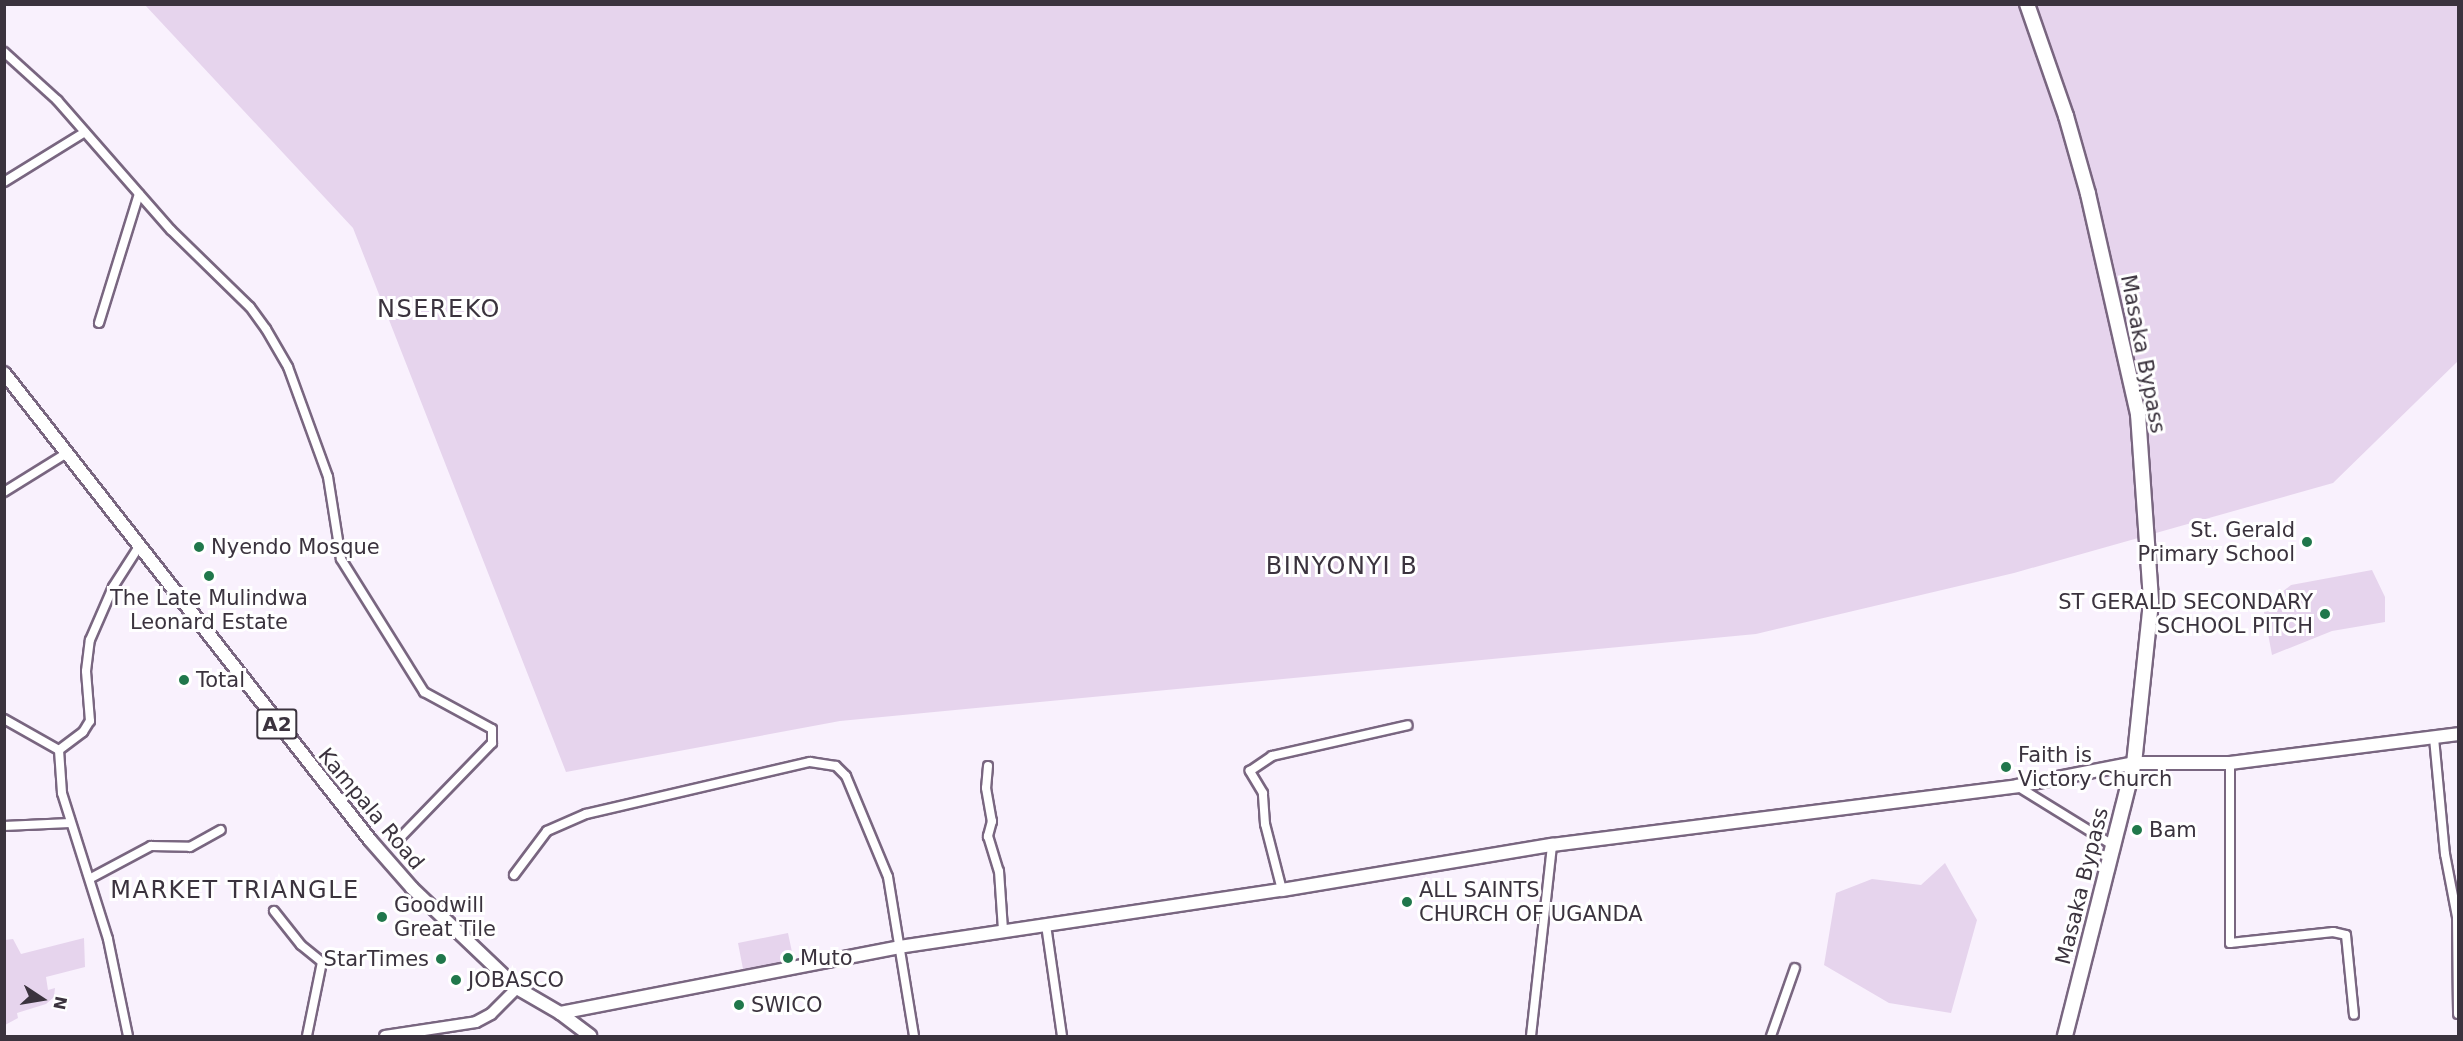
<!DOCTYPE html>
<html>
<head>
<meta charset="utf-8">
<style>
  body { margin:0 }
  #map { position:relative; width:2463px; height:1041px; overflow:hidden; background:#f9f1fd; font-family:"DejaVu Sans",sans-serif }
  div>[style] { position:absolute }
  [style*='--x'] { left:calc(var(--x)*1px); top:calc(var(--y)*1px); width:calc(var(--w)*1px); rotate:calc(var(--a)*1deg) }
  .green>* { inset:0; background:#e6d4ed }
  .roads { filter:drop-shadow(2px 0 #796680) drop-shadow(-2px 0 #796680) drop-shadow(0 2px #796680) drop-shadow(0 -2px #796680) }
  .minor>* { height:8px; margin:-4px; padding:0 4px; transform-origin:4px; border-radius:4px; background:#fff }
  .tertiary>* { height:10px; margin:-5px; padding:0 5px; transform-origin:5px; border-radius:5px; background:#fff }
  .secondary>* { height:12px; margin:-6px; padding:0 6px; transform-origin:6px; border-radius:6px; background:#fff }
  .primary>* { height:12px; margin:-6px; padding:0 6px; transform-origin:6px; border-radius:6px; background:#fff }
  .trunk>* { height:14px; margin:-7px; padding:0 7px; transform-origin:7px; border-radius:7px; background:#fff }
  .dots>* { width:16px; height:16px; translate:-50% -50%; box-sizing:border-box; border:3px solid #fff; border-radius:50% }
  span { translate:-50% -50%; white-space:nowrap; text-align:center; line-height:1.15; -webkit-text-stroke:6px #fff; paint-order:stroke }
  .shield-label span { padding:2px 4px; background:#fff; border:2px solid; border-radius:4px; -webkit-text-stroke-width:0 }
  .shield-label { font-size:20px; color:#3b333e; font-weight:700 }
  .street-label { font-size:21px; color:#3b333e }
  .poi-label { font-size:21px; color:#3b333e }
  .right { translate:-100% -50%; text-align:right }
  .left { translate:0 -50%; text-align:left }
  .quarter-label { font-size:24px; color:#3b333e; letter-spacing:1.5px }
  .frame { position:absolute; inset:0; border:6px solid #3b333e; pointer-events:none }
  .north { position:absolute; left:12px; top:969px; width:60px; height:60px; -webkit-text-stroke:4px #fff; paint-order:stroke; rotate:102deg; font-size:16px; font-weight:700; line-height:24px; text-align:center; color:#3b333e }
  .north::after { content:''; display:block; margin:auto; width:21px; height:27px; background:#3b333e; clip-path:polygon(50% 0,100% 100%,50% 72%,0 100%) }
</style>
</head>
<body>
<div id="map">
  <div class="green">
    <i style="clip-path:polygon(145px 5px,2458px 5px,2458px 361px,2333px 483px,2014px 573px,1756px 634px,840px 721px,566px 772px,353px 228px)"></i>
    <i style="clip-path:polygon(2372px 570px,2385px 597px,2385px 622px,2332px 631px,2272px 655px,2263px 607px,2291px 585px)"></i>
    <i style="clip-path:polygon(1945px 863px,1977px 920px,1951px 1013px,1889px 1003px,1824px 965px,1836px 893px,1872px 879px,1921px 885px)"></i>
    <i style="clip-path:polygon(788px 933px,792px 952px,781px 955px,782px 962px,743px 969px,738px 943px)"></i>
    <i style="clip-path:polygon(84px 938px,85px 967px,46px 977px,48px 990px,55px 988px,54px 997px,46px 1004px,17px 1013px,18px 1018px,5px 1025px,5px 1036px,5px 940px,13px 939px,21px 954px)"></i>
  </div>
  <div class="roads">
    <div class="minor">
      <i style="--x:4;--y:52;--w:72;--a:42.2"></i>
      <i style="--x:57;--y:100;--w:173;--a:48.8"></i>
      <i style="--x:171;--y:230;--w:110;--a:44.3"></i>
      <i style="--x:250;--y:307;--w:27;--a:54"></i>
      <i style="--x:266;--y:329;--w:44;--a:59.9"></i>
      <i style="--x:288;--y:367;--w:117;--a:70"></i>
      <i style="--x:328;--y:477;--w:83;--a:81"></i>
      <i style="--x:341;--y:559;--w:157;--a:58"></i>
      <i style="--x:424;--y:692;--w:77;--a:28.6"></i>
      <i style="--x:492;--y:729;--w:14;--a:90"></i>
      <i style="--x:492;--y:743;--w:132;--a:134.1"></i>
      <i style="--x:4;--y:182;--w:95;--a:-31.7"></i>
      <i style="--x:99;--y:323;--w:135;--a:-72.8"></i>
      <i style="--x:4;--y:492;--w:74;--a:-31.8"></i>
      <i style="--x:4;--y:719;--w:63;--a:29.4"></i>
      <i style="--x:2434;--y:738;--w:117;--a:84.6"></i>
      <i style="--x:2445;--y:854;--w:64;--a:79.2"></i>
      <i style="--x:2457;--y:917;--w:97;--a:89.4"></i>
      <i style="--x:2230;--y:763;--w:180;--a:90"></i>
      <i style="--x:2230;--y:943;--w:104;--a:-6.1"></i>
      <i style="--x:2333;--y:932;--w:13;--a:13"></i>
      <i style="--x:2346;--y:935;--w:80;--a:84.3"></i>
      <i style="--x:988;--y:766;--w:22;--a:95"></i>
      <i style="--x:986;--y:788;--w:34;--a:80"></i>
      <i style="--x:992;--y:821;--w:16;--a:105"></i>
      <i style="--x:988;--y:836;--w:37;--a:73"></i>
      <i style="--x:999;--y:871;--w:59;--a:86.1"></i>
      <i style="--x:2017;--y:786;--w:114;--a:31.7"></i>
      <i style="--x:4;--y:826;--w:66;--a:-2.6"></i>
      <i style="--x:514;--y:875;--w:55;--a:-53.1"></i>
      <i style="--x:547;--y:831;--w:43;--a:-23.6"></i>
      <i style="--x:586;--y:814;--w:230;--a:-13.1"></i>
      <i style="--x:810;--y:762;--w:26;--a:9"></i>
      <i style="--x:836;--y:766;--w:14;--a:45"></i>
      <i style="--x:846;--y:776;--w:109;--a:67.4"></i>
      <i style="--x:888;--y:877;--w:161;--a:80.7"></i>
      <i style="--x:91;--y:878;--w:68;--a:-28.1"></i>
      <i style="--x:151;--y:846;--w:39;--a:1"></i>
      <i style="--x:190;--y:847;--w:35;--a:-29"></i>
      <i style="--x:1282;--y:890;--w:68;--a:-104.4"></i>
      <i style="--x:1265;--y:824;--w:31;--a:-94"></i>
      <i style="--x:1263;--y:793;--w:26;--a:-121"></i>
      <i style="--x:1250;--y:771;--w:27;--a:-34"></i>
      <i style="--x:1272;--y:756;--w:139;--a:-12.8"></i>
      <i style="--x:274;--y:911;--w:43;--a:51.5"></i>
      <i style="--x:301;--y:945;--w:27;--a:39"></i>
      <i style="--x:322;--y:962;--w:76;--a:101.5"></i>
      <i style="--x:1046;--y:925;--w:112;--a:81.8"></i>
      <i style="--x:128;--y:1036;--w:99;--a:-101.7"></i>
      <i style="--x:108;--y:939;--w:153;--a:-107.5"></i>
      <i style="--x:62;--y:793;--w:43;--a:-94"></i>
      <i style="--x:59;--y:750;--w:30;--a:-37"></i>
      <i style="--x:83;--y:732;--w:13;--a:-58"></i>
      <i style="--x:90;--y:721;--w:50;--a:-94.6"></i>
      <i style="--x:86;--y:671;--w:31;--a:-83"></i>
      <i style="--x:90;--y:640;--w:58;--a:-66.5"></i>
      <i style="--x:113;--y:587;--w:50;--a:-57.3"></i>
      <i style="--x:1531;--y:1036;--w:192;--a:-83.7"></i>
      <i style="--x:1771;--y:1036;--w:72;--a:-70.6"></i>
    </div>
    <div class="tertiary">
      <i style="--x:385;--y:1036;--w:92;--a:-8.7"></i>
      <i style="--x:476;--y:1022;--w:17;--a:-28"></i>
      <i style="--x:491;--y:1014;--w:37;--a:-45"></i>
    </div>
    <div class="secondary">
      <i style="--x:560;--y:1013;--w:345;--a:-11"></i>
      <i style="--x:899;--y:947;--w:387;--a:-8.5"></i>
      <i style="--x:1282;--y:890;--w:274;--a:-9.5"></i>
      <i style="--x:1552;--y:845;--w:469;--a:-7.2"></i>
      <i style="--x:2017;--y:786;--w:119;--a:-11.1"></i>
      <i style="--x:2134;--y:763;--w:96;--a:0"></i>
      <i style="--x:2230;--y:763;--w:230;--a:-7.2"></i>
    </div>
    <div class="primary">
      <i style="--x:4;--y:373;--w:593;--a:51.91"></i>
      <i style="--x:370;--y:840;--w:64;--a:48.8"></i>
      <i style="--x:412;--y:888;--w:145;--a:43.6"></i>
      <i style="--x:517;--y:988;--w:50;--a:30.2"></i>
      <i style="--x:560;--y:1013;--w:38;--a:37"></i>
    </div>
    <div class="trunk">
      <i style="--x:2027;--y:4;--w:119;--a:70.8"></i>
      <i style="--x:2066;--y:116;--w:81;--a:74.2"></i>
      <i style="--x:2088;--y:194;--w:226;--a:77.2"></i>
      <i style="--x:2138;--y:414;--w:188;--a:86"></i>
      <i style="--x:2151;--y:602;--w:162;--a:96"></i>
      <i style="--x:2134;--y:763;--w:282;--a:104.2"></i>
    </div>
  </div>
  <div class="dots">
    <i style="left:2307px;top:542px;background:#20774b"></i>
    <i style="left:199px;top:547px;background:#20774b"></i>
    <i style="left:209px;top:576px;background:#20774b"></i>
    <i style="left:2325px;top:614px;background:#20774b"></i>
    <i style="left:184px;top:680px;background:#20774b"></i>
    <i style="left:2006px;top:767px;background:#20774b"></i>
    <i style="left:2137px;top:830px;background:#20774b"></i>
    <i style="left:1407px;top:902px;background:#20774b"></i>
    <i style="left:382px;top:917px;background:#20774b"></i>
    <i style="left:788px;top:958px;background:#20774b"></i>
    <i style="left:441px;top:959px;background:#20774b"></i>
    <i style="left:456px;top:980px;background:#20774b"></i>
    <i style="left:739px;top:1005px;background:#20774b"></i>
  </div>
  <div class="shield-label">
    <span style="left:277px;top:724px">A2</span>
  </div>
  <div class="street-label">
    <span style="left:2143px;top:354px;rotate:79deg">Masaka Bypass</span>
    <span style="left:371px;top:809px;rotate:50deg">Kampala Road</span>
    <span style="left:2082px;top:886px;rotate:-76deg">Masaka Bypass</span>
  </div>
  <div class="poi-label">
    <span class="right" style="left:2295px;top:542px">St. Gerald<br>Primary School</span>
    <span class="left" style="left:211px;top:547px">Nyendo Mosque</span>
    <span style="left:209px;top:610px">The Late Mulindwa<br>Leonard Estate</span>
    <span class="right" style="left:2313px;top:614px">ST GERALD SECONDARY<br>SCHOOL PITCH</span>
    <span class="left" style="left:196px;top:680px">Total</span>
    <span class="left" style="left:2018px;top:767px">Faith is<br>Victory Church</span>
    <span class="left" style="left:2149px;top:830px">Bam</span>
    <span class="left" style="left:1419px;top:902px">ALL SAINTS<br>CHURCH OF UGANDA</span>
    <span class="left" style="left:394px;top:917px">Goodwill<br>Great Tile</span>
    <span class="left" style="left:800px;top:958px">Muto</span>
    <span class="right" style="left:429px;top:959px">StarTimes</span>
    <span class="left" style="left:468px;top:980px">JOBASCO</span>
    <span class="left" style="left:751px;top:1005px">SWICO</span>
  </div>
  <div class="quarter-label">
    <span style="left:439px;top:310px">NSEREKO</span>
    <span style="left:1342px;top:567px">BINYONYI B</span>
    <span style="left:235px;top:891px">MARKET TRIANGLE</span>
  </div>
  <div class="frame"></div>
  <div class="north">N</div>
</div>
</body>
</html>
